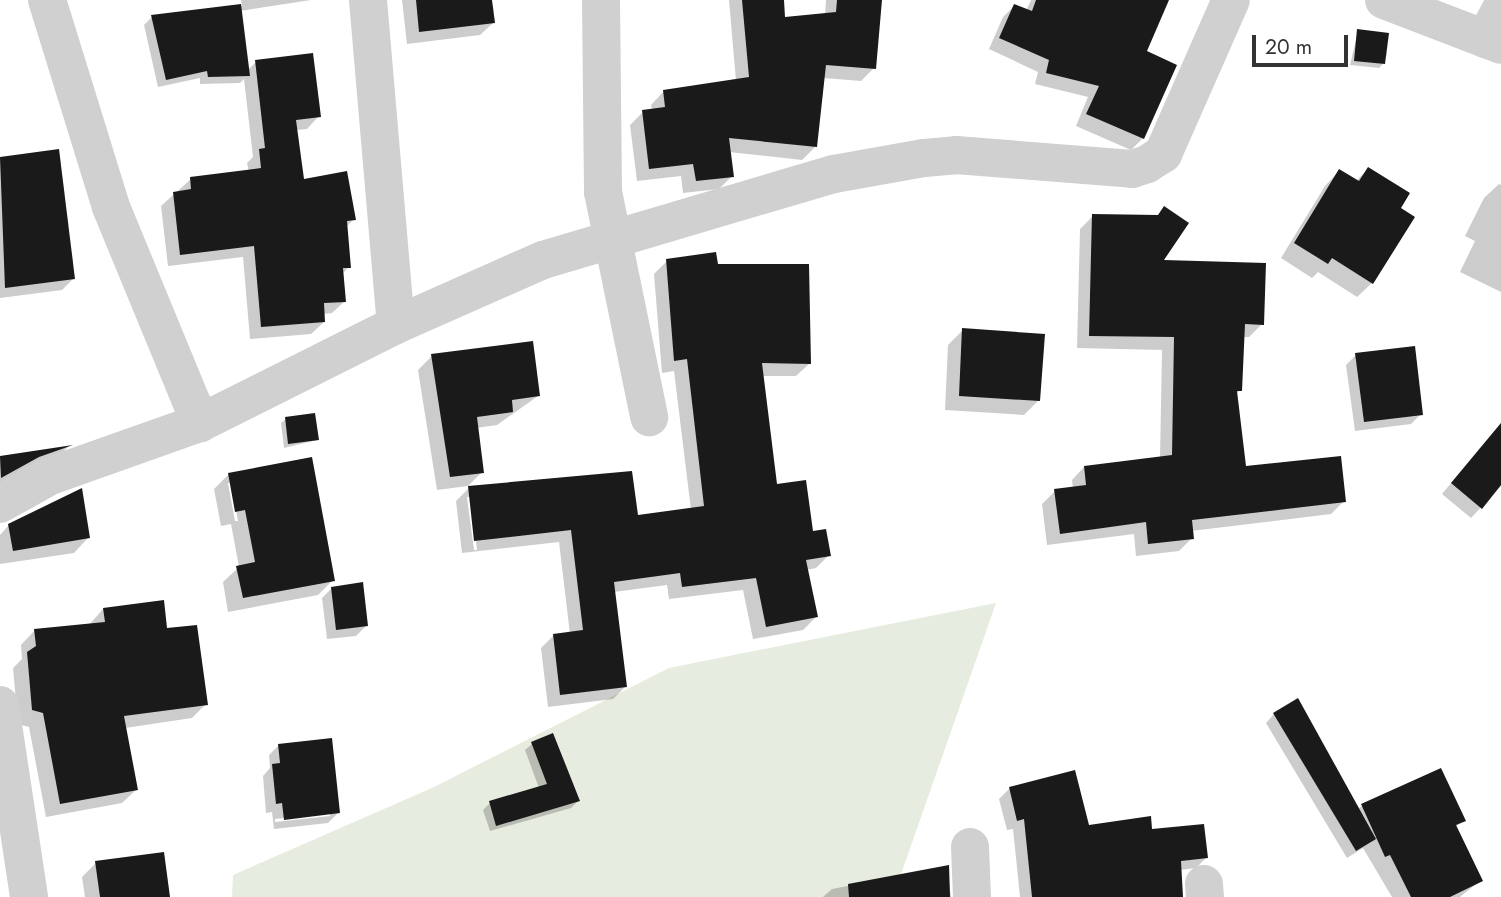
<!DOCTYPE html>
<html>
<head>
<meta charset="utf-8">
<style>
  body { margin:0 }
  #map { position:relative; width:1501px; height:897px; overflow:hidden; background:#fff; font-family:Jost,sans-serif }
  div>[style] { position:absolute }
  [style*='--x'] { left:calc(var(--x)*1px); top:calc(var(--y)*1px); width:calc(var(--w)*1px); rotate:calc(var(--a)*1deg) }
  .green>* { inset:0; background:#e6ecdf }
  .shadow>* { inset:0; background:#0003 }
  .building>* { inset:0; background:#1a1a1a }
  .minor>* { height:38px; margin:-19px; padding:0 19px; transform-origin:19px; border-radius:19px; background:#d0d0d0 }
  span { translate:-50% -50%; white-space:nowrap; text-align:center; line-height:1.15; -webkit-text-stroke:7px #fff; paint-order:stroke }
  .scale { position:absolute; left:1252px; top:35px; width:96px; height:32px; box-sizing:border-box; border:4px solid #333; border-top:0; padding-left:9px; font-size:21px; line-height:24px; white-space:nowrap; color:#333; -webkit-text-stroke:5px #fff; paint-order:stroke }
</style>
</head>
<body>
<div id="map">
  <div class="green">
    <i style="clip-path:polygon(996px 603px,893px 897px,232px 897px,233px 875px,432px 788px,669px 668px)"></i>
  </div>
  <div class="shadow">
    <i style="clip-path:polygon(241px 0,311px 0,240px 11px,248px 70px,256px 62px,319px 116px,307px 129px,296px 130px,302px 181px,354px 219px,345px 228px,349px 267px,342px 274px,345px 301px,332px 313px,323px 314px,324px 322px,311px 334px,250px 339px,243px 257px,168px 266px,161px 206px,191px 179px,249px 172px,247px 163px,253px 157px,244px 79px,240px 83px,200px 84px,200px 78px,158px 87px,144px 25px,152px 17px,242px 6px)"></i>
    <i style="clip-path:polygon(402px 0,490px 0,493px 23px,480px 35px,407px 44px)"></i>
    <i style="clip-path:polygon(729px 0,782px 0,784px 19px,825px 15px,826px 0,880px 0,874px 68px,861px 81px,823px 78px,815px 147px,802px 160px,729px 152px,732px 176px,719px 189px,683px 193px,681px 176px,637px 181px,630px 125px,643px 112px,652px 110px,651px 105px,664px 91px,736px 81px)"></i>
    <i style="clip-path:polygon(1031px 0,1167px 0,1144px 52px,1143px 138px,1131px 150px,1076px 126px,1088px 97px,1035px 84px,1038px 72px,989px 49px,1003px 17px,1014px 6px,1026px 11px)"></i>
    <i style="clip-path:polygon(1358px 31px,1383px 64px,1379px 68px,1350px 65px)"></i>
    <i style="clip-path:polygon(57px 151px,74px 278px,62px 290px,0 298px,0 158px)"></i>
    <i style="clip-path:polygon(1368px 169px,1398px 208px,1372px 283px,1357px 297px,1318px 272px,1312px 278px,1281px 258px,1325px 186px,1339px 171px,1356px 181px)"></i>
    <i style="clip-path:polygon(1499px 184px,1501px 185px,1501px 292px,1460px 272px,1475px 241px,1465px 236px,1484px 198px)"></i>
    <i style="clip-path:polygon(1165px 208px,1161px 262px,1262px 324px,1249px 337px,1242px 337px,1240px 390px,1236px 394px,1244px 468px,1344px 501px,1331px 514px,1191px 531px,1192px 538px,1179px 551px,1136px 556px,1134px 534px,1047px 545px,1042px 504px,1055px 491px,1073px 489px,1072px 480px,1084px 467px,1160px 458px,1162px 350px,1077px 348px,1080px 229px,1093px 216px,1156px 217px)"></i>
    <i style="clip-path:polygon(evenodd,667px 261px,716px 266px,809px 364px,796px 376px,762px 376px,775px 486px,829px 555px,816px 568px,806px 570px,816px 617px,803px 630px,753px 639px,743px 590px,669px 599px,667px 585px,614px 592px,625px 687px,613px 699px,548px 707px,541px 648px,554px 635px,570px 634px,559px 542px,462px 553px,456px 501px,469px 488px,637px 517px,691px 510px,674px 371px,662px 373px,654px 274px,667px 261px,467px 497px,471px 497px,477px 550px,474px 550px,467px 497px)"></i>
    <i style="clip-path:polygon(963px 330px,1039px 400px,1024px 415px,945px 410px,948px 345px)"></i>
    <i style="clip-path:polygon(1356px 355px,1421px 414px,1411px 424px,1355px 431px,1346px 365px)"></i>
    <i style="clip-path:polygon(432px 356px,538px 396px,497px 425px,476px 428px,482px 472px,468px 486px,437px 490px,418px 370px)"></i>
    <i style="clip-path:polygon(286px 419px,317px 440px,284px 448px,281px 423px)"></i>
    <i style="clip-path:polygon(1501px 423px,1501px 486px,1471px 518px,1442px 494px)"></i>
    <i style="clip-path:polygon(68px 447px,56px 459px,0 485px,0 458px)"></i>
    <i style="clip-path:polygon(evenodd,229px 474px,333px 580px,318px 595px,228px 612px,223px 582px,239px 567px,231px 524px,221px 526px,214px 489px,229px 474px,228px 483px,231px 483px,238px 521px,235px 521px,228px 483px)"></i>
    <i style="clip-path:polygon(9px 525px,88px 538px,74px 553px,0 564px,0 535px)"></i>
    <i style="clip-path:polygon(332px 588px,366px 626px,356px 636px,327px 639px,322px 598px)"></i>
    <i style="clip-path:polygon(103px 609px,166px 630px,206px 704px,192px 718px,125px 728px,137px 789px,122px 803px,46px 817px,29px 727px,18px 724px,13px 668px,22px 659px,21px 645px,35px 630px,89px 625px)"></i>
    <i style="clip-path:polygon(1274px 714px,1358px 809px,1362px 806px,1463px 820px,1455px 828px,1481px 880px,1460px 897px,1392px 897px,1363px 848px,1347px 858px,1266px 723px)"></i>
    <i style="clip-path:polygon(532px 744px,578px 801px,571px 808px,490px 831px,483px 810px,490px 803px,539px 788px,525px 750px)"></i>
    <i style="clip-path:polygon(evenodd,279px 745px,338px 813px,328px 823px,274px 829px,272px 812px,266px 813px,263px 776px,270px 768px,269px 755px,279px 745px,330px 813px,330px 816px,275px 822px,275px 819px,330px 813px)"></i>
    <i style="clip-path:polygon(1010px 788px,1088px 827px,1151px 831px,1207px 857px,1196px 868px,1180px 870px,1183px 897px,1020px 897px,1013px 829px,1007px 830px,999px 799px)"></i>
    <i style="clip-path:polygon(96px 863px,169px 897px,85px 897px,82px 877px)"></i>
    <i style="clip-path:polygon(947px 867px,951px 897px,823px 897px,832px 889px)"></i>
  </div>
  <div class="building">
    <i style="clip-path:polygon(416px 0,492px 0,495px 23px,419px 32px)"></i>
    <i style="clip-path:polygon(742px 0,784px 0,785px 17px,836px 12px,837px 0,882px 0,876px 69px,826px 65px,817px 147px,729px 138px,734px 177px,696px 181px,693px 164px,649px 169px,642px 110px,665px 107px,663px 90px,749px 77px)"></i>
    <i style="clip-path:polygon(1036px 0,1169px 0,1147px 51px,1177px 65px,1144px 139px,1086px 114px,1099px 86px,1046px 73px,1049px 60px,999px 38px,1014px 4px,1032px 11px)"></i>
    <i style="clip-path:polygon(241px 4px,250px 76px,208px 77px,207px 71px,166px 80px,151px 15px)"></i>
    <i style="clip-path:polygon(1357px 29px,1389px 33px,1385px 64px,1354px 61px)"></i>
    <i style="clip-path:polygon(313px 53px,321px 117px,296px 120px,304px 179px,347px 171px,356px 220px,347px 221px,351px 268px,343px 268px,346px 302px,324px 303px,325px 322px,261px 327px,254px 246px,180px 255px,173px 192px,191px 189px,190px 177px,261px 168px,259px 149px,265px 148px,255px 60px)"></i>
    <i style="clip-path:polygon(59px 149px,75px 279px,5px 288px,0 157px)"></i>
    <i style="clip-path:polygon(1368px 167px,1410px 193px,1401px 208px,1415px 217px,1373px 284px,1332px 258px,1328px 264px,1294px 243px,1339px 169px,1359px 181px)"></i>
    <i style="clip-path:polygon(1164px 206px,1189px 223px,1164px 260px,1266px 263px,1264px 325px,1245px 324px,1242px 391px,1237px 391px,1246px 466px,1341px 456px,1346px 502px,1192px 520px,1194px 539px,1148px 544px,1146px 522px,1060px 534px,1054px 489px,1086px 485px,1084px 466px,1172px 455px,1174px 337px,1089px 336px,1092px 214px,1158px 215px)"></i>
    <i style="clip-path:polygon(716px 252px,718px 264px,809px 264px,811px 364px,762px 363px,777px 484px,806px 480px,813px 531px,826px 529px,831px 556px,806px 560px,818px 617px,766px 627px,756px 578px,682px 587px,680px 573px,614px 582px,627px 687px,560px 695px,553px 634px,583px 630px,571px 530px,474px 541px,468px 486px,632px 471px,638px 515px,704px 506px,687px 359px,674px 361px,666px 259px)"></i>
    <i style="clip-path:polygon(962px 328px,1045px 334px,1040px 401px,959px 396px)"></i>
    <i style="clip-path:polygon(533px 341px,540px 396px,512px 400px,513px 412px,477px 417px,484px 473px,450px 477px,431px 354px)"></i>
    <i style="clip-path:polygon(1415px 346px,1423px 415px,1364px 422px,1355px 353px)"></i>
    <i style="clip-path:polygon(315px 413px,319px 440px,288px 444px,285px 417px)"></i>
    <i style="clip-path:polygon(1501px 423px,1501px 485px,1482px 509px,1451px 483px)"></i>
    <i style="clip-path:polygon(73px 445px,39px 457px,1px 478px,0 456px)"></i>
    <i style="clip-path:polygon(312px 457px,335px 581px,243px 598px,236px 566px,255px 562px,245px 510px,235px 512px,228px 473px)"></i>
    <i style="clip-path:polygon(82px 488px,90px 538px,13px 551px,8px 524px)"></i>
    <i style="clip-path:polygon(363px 582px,368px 626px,336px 630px,331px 587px)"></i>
    <i style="clip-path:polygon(164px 600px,167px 628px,197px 625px,208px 705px,124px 716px,138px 790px,60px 804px,43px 713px,32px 710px,27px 652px,36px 646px,34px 629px,105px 622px,103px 608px)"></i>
    <i style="clip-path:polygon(1298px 698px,1376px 839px,1356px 851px,1273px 713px)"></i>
    <i style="clip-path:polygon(553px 733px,580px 801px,496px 826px,489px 801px,547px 784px,531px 742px)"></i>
    <i style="clip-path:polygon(332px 738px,340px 813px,284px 820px,282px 803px,276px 804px,272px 764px,280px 763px,278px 744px)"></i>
    <i style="clip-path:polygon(1441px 768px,1466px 821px,1456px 825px,1483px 881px,1450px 897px,1411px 897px,1390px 855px,1385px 857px,1361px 804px)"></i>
    <i style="clip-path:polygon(1075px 770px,1089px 825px,1151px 816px,1152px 829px,1204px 824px,1208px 858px,1181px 861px,1183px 897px,1032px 897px,1024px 819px,1017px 821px,1009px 787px)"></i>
    <i style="clip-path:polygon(164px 852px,170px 897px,100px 897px,95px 861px)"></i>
    <i style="clip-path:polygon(949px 865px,950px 897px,849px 897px,848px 884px)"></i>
  </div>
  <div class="minor">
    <i style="--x:47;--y:0;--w:217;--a:72.8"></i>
    <i style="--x:111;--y:207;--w:234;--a:67.6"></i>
    <i style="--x:368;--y:0;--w:326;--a:85.1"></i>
    <i style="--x:601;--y:0;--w:192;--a:89.4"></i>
    <i style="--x:603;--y:192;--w:230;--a:78.4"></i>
    <i style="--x:1384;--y:0;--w:125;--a:21"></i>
    <i style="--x:1485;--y:39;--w:34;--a:-62"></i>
    <i style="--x:0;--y:504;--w:57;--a:-29.2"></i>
    <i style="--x:50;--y:476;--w:159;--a:-19.5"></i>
    <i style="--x:200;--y:423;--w:219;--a:-26.6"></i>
    <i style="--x:396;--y:325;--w:161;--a:-23.9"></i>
    <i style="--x:543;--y:260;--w:303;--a:-16.5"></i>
    <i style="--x:834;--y:174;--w:91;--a:-10.1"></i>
    <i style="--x:924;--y:158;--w:32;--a:-5"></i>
    <i style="--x:956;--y:155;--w:177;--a:4.5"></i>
    <i style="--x:1132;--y:169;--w:16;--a:-18"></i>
    <i style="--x:1147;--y:164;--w:19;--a:-32"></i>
    <i style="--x:1163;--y:154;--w:168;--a:-66.2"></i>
    <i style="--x:0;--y:705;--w:194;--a:81.4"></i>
    <i style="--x:970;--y:847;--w:50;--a:87.7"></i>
    <i style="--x:1204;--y:884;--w:13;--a:86"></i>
  </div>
  <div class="scale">20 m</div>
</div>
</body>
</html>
